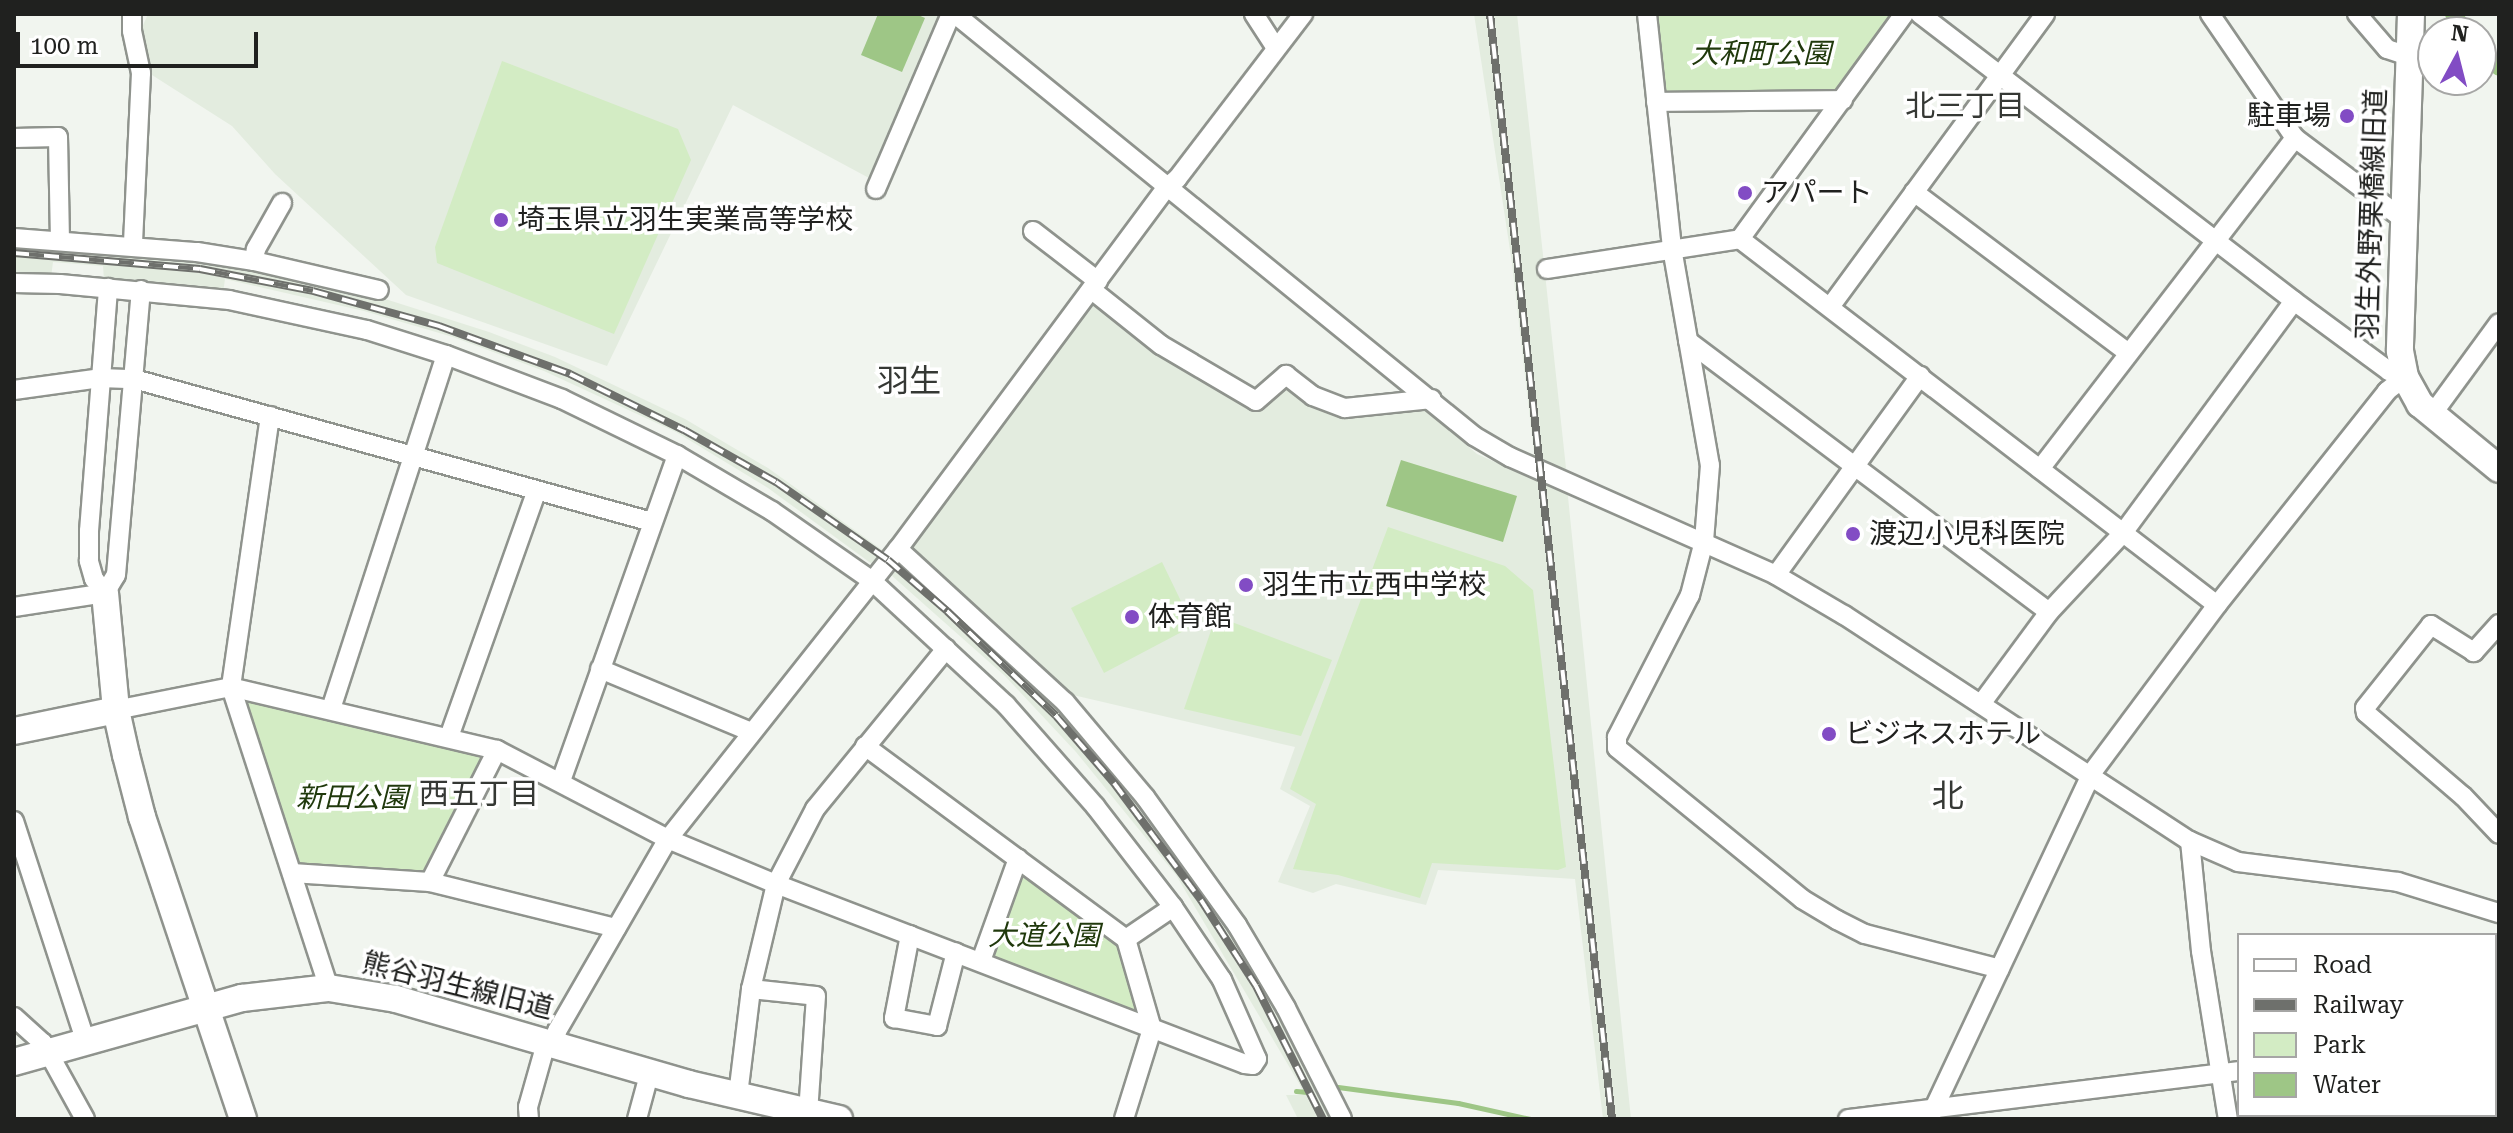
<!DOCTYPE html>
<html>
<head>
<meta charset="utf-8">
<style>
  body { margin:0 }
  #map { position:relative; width:2513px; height:1133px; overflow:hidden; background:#f1f5ef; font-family:"Roboto Serif","Noto Sans JP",serif }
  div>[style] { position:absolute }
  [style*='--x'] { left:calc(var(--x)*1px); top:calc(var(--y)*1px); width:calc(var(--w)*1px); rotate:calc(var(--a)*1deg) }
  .built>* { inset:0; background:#e3ecdf }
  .green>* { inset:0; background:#d3ecc4 }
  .water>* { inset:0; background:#9ec686 }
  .stream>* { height:5px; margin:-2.5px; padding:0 2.5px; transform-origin:2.5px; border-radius:2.5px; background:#9ec686 }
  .canal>* { height:16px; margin:-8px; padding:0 8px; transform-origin:8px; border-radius:8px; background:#9ec686 }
  .roads { filter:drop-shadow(2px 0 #8f938d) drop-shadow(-2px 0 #8f938d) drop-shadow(0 2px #8f938d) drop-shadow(0 -2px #8f938d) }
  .street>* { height:18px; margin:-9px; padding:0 9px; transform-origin:9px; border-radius:9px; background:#fff }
  .secondary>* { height:26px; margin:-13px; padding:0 13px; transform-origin:13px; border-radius:13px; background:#fff }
  .rail>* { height:8px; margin-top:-4px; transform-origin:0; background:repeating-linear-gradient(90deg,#fff 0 15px,#6e706c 0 30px); box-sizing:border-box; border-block:2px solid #6e706c }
  .dots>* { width:22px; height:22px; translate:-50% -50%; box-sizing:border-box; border:4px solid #fff; border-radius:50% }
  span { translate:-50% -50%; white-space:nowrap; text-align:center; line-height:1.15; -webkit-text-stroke:7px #fff; paint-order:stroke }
  .park-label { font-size:28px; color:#20390c; font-style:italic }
  .poi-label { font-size:28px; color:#20211f }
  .right { translate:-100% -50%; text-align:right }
  .left { translate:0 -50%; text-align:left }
  .street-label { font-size:28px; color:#20211f }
  .neighbourhood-label { font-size:30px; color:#353834 }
  .quarter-label { font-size:32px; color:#353834 }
  .frame { position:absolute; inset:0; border:16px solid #20211f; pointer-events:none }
  .legend { position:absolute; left:2237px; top:933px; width:260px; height:184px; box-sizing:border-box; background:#fff; border:2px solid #a6a6a5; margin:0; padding:10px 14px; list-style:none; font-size:24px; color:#20211f }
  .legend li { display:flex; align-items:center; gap:16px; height:40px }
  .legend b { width:40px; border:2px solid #a6a6a5 }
  .north { position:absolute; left:2417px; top:16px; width:80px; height:80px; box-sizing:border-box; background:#fff; border:2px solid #a6a6a5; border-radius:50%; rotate:7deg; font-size:22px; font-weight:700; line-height:32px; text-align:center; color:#20211f }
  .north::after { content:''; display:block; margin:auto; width:28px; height:36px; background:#824cc4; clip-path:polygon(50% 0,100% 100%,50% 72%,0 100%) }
  .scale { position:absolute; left:16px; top:32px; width:242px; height:36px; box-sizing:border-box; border:4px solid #20211f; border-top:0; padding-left:10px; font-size:24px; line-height:28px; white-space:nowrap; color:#20211f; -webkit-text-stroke:6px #fff; paint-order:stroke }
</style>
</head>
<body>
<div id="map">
  <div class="built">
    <i style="clip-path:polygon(148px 14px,939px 14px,942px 16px,869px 178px,733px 105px,607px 366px,406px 295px,275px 174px,232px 126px,152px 75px,136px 41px)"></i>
    <i style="clip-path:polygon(1474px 14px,1517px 14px,1566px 468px,1562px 474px,1535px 462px,1512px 263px)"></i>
    <i style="clip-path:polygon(14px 245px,223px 262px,360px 291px,489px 332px,555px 357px,685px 419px,768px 468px,885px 552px,872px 564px,768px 488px,676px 432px,544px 371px,453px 337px,364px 311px,225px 279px,223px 293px,104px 280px,103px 266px,53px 262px,51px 277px,14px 279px)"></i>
    <i style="clip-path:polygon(1096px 300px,1256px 410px,1288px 383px,1304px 398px,1352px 418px,1427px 410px,1477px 454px,1533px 479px,1535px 474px,1567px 487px,1631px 1119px,1603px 1119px,1575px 879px,1438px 870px,1426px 905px,1336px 884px,1313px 893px,1278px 882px,1310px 806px,1280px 789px,1295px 747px,1073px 695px,914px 556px,913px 541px)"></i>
    <i style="clip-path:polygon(900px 560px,1001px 648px,1085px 735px,1186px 863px,1260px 977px,1334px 1119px,1298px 1119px,1286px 1095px,1304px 1095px,1300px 1085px,1176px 875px,1076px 752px,1005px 676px,891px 575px)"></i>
  </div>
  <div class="green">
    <i style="clip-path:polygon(1650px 14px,1893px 14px,1840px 95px,1660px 97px)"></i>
    <i style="clip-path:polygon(502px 61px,678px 129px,691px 160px,614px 334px,437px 263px,435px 247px)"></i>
    <i style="clip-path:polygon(1388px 527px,1505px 566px,1533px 590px,1566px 867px,1558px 870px,1432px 863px,1420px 898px,1338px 875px,1293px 869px,1316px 804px,1290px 789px)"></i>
    <i style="clip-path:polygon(1162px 562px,1193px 626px,1104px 673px,1071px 608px)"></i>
    <i style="clip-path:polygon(1216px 616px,1332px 660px,1301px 736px,1184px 709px)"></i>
    <i style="clip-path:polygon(241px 696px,486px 755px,426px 876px,297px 868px)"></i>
    <i style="clip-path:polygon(1020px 868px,1122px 943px,1143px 1020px,990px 958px)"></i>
  </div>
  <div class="water">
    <i style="clip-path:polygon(878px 14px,916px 14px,925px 18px,902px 72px,861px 55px)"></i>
    <i style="clip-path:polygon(1401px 460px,1517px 496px,1503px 542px,1386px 506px)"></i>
  </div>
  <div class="stream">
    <i style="--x:1338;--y:1087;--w:121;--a:7.6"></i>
    <i style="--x:1458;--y:1103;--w:74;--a:12.5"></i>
    <i style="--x:1296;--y:1091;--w:11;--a:5"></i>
  </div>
  <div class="canal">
    <i style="--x:2453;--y:14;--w:23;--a:52"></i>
    <i style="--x:2481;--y:50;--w:25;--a:45"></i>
  </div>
  <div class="roads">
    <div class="street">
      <i style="--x:132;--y:14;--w:17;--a:90"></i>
      <i style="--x:132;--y:31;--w:43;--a:77.9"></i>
      <i style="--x:141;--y:73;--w:172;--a:92.7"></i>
      <i style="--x:955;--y:14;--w:669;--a:39.11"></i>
      <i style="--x:1474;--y:436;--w:42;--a:30.3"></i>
      <i style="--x:1510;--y:457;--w:291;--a:23.9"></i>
      <i style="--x:1776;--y:575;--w:79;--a:30.5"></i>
      <i style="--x:1844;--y:615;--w:413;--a:33.2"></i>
      <i style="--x:2190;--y:841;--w:52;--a:23.6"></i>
      <i style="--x:2238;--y:862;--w:161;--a:7.1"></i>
      <i style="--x:2398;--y:882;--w:106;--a:17.1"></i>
      <i style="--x:1254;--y:14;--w:40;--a:57.1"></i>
      <i style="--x:1647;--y:14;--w:235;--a:83.9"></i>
      <i style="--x:1672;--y:248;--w:220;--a:80.1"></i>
      <i style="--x:1710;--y:465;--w:76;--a:94.5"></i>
      <i style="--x:1704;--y:541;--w:56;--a:104.5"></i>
      <i style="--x:1690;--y:595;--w:160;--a:117.2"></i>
      <i style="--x:1617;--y:737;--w:11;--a:90"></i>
      <i style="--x:1617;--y:748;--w:239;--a:39.2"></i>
      <i style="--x:1802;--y:899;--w:41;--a:31"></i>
      <i style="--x:1837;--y:920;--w:31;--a:27"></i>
      <i style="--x:1865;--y:934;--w:139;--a:14.5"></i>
      <i style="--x:1920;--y:14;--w:471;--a:37.5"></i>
      <i style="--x:2294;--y:301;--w:118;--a:36.4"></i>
      <i style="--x:2389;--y:371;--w:17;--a:21"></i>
      <i style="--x:2210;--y:14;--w:150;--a:55.6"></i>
      <i style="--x:2295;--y:138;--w:135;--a:36.9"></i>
      <i style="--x:2357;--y:14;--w:46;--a:49.4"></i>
      <i style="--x:2387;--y:49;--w:23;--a:18"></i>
      <i style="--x:1656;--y:102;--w:187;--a:-0.6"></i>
      <i style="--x:14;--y:138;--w:44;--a:-1.3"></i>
      <i style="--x:58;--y:137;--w:102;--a:88.9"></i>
      <i style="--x:876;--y:189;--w:190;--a:-66.8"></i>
      <i style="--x:1914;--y:192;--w:266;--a:36.9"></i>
      <i style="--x:1033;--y:231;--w:82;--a:37.6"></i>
      <i style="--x:14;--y:238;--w:184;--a:4.4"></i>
      <i style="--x:197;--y:252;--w:58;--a:9"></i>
      <i style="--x:254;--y:261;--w:128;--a:13.1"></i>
      <i style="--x:1740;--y:239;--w:601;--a:37.5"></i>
      <i style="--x:254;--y:261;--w:12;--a:-81"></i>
      <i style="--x:256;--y:249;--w:53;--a:-60.5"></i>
      <i style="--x:1547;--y:269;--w:195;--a:-8.8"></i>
      <i style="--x:1740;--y:239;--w:278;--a:-53.9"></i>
      <i style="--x:14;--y:283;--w:46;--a:1.2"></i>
      <i style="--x:60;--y:284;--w:170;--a:5.4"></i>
      <i style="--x:229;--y:300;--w:141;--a:12.3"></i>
      <i style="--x:367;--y:330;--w:83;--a:17.6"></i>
      <i style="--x:446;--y:355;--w:124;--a:20.8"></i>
      <i style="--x:562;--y:399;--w:128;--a:26"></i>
      <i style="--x:677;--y:455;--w:110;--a:30.5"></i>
      <i style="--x:772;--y:511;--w:121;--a:34.9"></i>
      <i style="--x:871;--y:580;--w:184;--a:42.8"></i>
      <i style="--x:1006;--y:705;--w:135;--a:48.6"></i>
      <i style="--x:1095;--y:806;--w:128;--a:52.3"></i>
      <i style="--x:1173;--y:907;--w:88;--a:56.1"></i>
      <i style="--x:1222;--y:980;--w:86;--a:66.1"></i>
      <i style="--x:1257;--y:1059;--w:7;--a:124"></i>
      <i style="--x:1253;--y:1065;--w:8;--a:-173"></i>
      <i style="--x:1245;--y:1064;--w:502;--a:-159"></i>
      <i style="--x:776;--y:884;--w:117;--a:-157.4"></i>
      <i style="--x:668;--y:839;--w:193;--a:-152.5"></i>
      <i style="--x:497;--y:750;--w:273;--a:-166.7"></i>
      <i style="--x:231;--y:687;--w:117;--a:168.7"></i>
      <i style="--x:1092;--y:290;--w:88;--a:38.6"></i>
      <i style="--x:1161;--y:345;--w:110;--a:30.5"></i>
      <i style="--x:1256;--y:401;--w:40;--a:-41"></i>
      <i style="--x:1286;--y:375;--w:34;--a:38"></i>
      <i style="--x:1313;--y:396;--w:34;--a:21"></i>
      <i style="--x:1345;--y:408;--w:87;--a:-5.9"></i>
      <i style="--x:1830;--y:307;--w:363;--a:-53.7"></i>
      <i style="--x:1688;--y:341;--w:451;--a:36.9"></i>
      <i style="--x:14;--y:390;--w:87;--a:-7.9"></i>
      <i style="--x:100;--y:378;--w:34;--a:2"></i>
      <i style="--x:134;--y:379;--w:537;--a:15.43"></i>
      <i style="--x:270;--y:416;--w:274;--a:98.2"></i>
      <i style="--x:231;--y:687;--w:317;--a:72"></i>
      <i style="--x:2431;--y:416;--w:115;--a:-53.8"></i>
      <i style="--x:2040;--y:469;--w:418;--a:-52.4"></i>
      <i style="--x:898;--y:549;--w:226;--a:42.5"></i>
      <i style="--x:1065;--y:702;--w:124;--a:49.9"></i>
      <i style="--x:1145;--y:797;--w:158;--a:54.3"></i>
      <i style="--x:1237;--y:925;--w:96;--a:59.4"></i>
      <i style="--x:1286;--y:1008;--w:124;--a:63.2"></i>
      <i style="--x:1776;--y:575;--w:246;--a:-54.1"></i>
      <i style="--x:105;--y:593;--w:18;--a:-128"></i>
      <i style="--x:94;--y:579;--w:19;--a:-106"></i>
      <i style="--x:89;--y:561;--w:30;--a:-90"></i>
      <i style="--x:89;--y:531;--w:244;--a:-85.5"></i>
      <i style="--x:14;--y:607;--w:92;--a:-8.7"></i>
      <i style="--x:105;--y:593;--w:21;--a:-59"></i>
      <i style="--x:116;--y:575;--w:286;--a:-85"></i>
      <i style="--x:2499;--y:624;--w:38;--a:132"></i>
      <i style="--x:2474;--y:652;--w:51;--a:-147.9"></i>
      <i style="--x:2431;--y:625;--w:106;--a:128.5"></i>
      <i style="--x:2365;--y:708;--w:5;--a:79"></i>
      <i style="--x:2366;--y:713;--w:128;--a:40.6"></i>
      <i style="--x:2463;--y:796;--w:52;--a:46.5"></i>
      <i style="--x:600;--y:669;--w:164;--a:22.6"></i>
      <i style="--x:1981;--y:704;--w:114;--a:-53.5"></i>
      <i style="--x:2049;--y:612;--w:108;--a:-46.9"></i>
      <i style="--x:2123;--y:533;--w:288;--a:-53.6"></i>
      <i style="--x:331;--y:709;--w:372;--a:-72"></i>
      <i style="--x:449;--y:737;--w:260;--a:-70.4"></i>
      <i style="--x:865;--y:746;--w:325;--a:36.5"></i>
      <i style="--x:1126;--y:939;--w:94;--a:73.9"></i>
      <i style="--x:1152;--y:1029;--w:94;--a:107.3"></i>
      <i style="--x:561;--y:781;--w:346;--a:-70.4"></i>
      <i style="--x:14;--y:821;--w:233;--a:72"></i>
      <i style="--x:2190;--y:841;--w:111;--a:84.3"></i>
      <i style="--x:2201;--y:951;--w:170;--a:80.9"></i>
      <i style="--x:292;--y:873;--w:138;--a:3.7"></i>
      <i style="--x:430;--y:882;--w:192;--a:13.9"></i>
      <i style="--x:430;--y:882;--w:148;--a:-63.1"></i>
      <i style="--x:910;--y:935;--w:85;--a:100.9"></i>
      <i style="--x:894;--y:1018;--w:44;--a:10.5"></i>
      <i style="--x:937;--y:1026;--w:76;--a:-75.6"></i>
      <i style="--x:1126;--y:939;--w:57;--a:-34.2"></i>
      <i style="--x:981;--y:961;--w:109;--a:-70.2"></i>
      <i style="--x:751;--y:989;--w:65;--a:6.1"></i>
      <i style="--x:816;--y:996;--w:116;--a:93.9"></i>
      <i style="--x:14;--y:1017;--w:39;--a:42"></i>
      <i style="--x:43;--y:1043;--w:87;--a:61.1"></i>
      <i style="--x:2495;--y:1024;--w:4;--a:-14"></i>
      <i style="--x:555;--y:1043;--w:12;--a:-81"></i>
      <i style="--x:557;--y:1031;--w:222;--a:-60"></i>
      <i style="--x:668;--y:839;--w:370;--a:-51.6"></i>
      <i style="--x:898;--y:549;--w:451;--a:-53.4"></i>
      <i style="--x:1167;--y:187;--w:13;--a:-39"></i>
      <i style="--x:1177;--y:179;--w:208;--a:-52.6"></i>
      <i style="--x:738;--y:1095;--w:107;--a:-83"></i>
      <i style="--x:751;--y:989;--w:108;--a:-76.6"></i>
      <i style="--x:776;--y:884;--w:85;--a:-62.5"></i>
      <i style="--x:815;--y:809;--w:207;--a:-50.7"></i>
      <i style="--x:529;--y:1119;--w:12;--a:-95"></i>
      <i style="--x:528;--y:1107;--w:70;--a:-74.2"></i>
      <i style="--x:637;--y:1119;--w:50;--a:-74.8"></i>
      <i style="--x:1848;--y:1119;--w:394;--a:-7"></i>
      <i style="--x:1929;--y:1119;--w:381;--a:-64.8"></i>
      <i style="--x:2091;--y:774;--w:211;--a:-53.3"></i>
      <i style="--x:2217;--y:605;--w:273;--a:-51.5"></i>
      <i style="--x:2387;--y:391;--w:23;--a:-38"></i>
    </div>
    <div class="secondary">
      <i style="--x:2411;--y:14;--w:337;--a:91.9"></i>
      <i style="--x:2400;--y:351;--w:26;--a:79"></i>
      <i style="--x:2405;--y:377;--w:31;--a:61"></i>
      <i style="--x:2420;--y:404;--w:102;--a:39.4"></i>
      <i style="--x:105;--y:593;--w:118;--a:84.6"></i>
      <i style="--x:116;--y:710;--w:46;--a:77.5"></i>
      <i style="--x:126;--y:755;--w:64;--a:75.5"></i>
      <i style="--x:142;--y:817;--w:318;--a:71.5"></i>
      <i style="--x:14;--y:731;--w:104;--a:-11.6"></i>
      <i style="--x:14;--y:1062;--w:237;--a:-15.7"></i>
      <i style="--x:242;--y:998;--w:88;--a:-6.6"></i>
      <i style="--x:329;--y:988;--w:68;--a:9.3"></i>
      <i style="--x:396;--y:999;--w:305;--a:16.2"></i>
      <i style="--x:689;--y:1084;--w:154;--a:13.1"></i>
    </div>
  </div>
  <div class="rail">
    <i style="--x:1490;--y:14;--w:1112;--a:83.7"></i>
    <i style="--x:14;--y:253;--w:187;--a:4.9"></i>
    <i style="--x:200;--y:269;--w:115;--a:11"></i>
    <i style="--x:313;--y:291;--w:131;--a:15.5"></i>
    <i style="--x:439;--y:326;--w:140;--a:20.1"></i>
    <i style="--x:570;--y:374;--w:127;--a:26.2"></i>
    <i style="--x:684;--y:430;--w:106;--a:29.5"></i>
    <i style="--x:776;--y:482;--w:136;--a:34.9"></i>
    <i style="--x:888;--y:560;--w:78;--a:40.8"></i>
    <i style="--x:947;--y:611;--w:151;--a:43.9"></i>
    <i style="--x:1056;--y:716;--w:89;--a:49.1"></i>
    <i style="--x:1114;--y:783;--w:146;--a:53.4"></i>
    <i style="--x:1201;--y:900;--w:102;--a:57.4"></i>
    <i style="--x:1256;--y:986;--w:149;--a:63.3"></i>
  </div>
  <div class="dots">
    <i style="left:2347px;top:116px;background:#824cc4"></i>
    <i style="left:1745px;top:193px;background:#824cc4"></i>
    <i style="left:501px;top:220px;background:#824cc4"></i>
    <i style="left:1853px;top:534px;background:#824cc4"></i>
    <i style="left:1246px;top:585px;background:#824cc4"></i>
    <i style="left:1132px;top:617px;background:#824cc4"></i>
    <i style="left:1829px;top:734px;background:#824cc4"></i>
  </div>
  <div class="park-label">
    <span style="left:1761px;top:54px">大和町公園</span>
    <span style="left:352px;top:798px">新田公園</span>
    <span style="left:1044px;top:936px">大道公園</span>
  </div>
  <div class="poi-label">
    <span class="right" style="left:2331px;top:116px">駐車場</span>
    <span class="left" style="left:1761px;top:193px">アパート</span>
    <span class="left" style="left:517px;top:220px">埼玉県立羽生実業高等学校</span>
    <span class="left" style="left:1869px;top:534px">渡辺小児科医院</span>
    <span class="left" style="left:1262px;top:585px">羽生市立西中学校</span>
    <span class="left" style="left:1148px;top:617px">体育館</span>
    <span class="left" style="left:1845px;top:734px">ビジネスホテル</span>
  </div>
  <div class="street-label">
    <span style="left:2372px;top:214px;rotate:-88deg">羽生外野栗橋線旧道</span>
    <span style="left:458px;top:986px;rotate:14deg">熊谷羽生線旧道</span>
  </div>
  <div class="neighbourhood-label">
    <span style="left:1965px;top:106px">北三丁目</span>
    <span style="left:479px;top:794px">西五丁目</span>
  </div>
  <div class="quarter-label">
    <span style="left:909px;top:381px">羽生</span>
    <span style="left:1948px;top:796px">北</span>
  </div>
  <div class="frame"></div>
  <ul class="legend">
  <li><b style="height:10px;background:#fff"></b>Road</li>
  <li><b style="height:10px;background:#6e706c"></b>Railway</li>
  <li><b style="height:22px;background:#d3ecc4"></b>Park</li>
  <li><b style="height:22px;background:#9ec686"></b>Water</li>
  </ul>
  <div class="north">N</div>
  <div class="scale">100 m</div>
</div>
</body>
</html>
